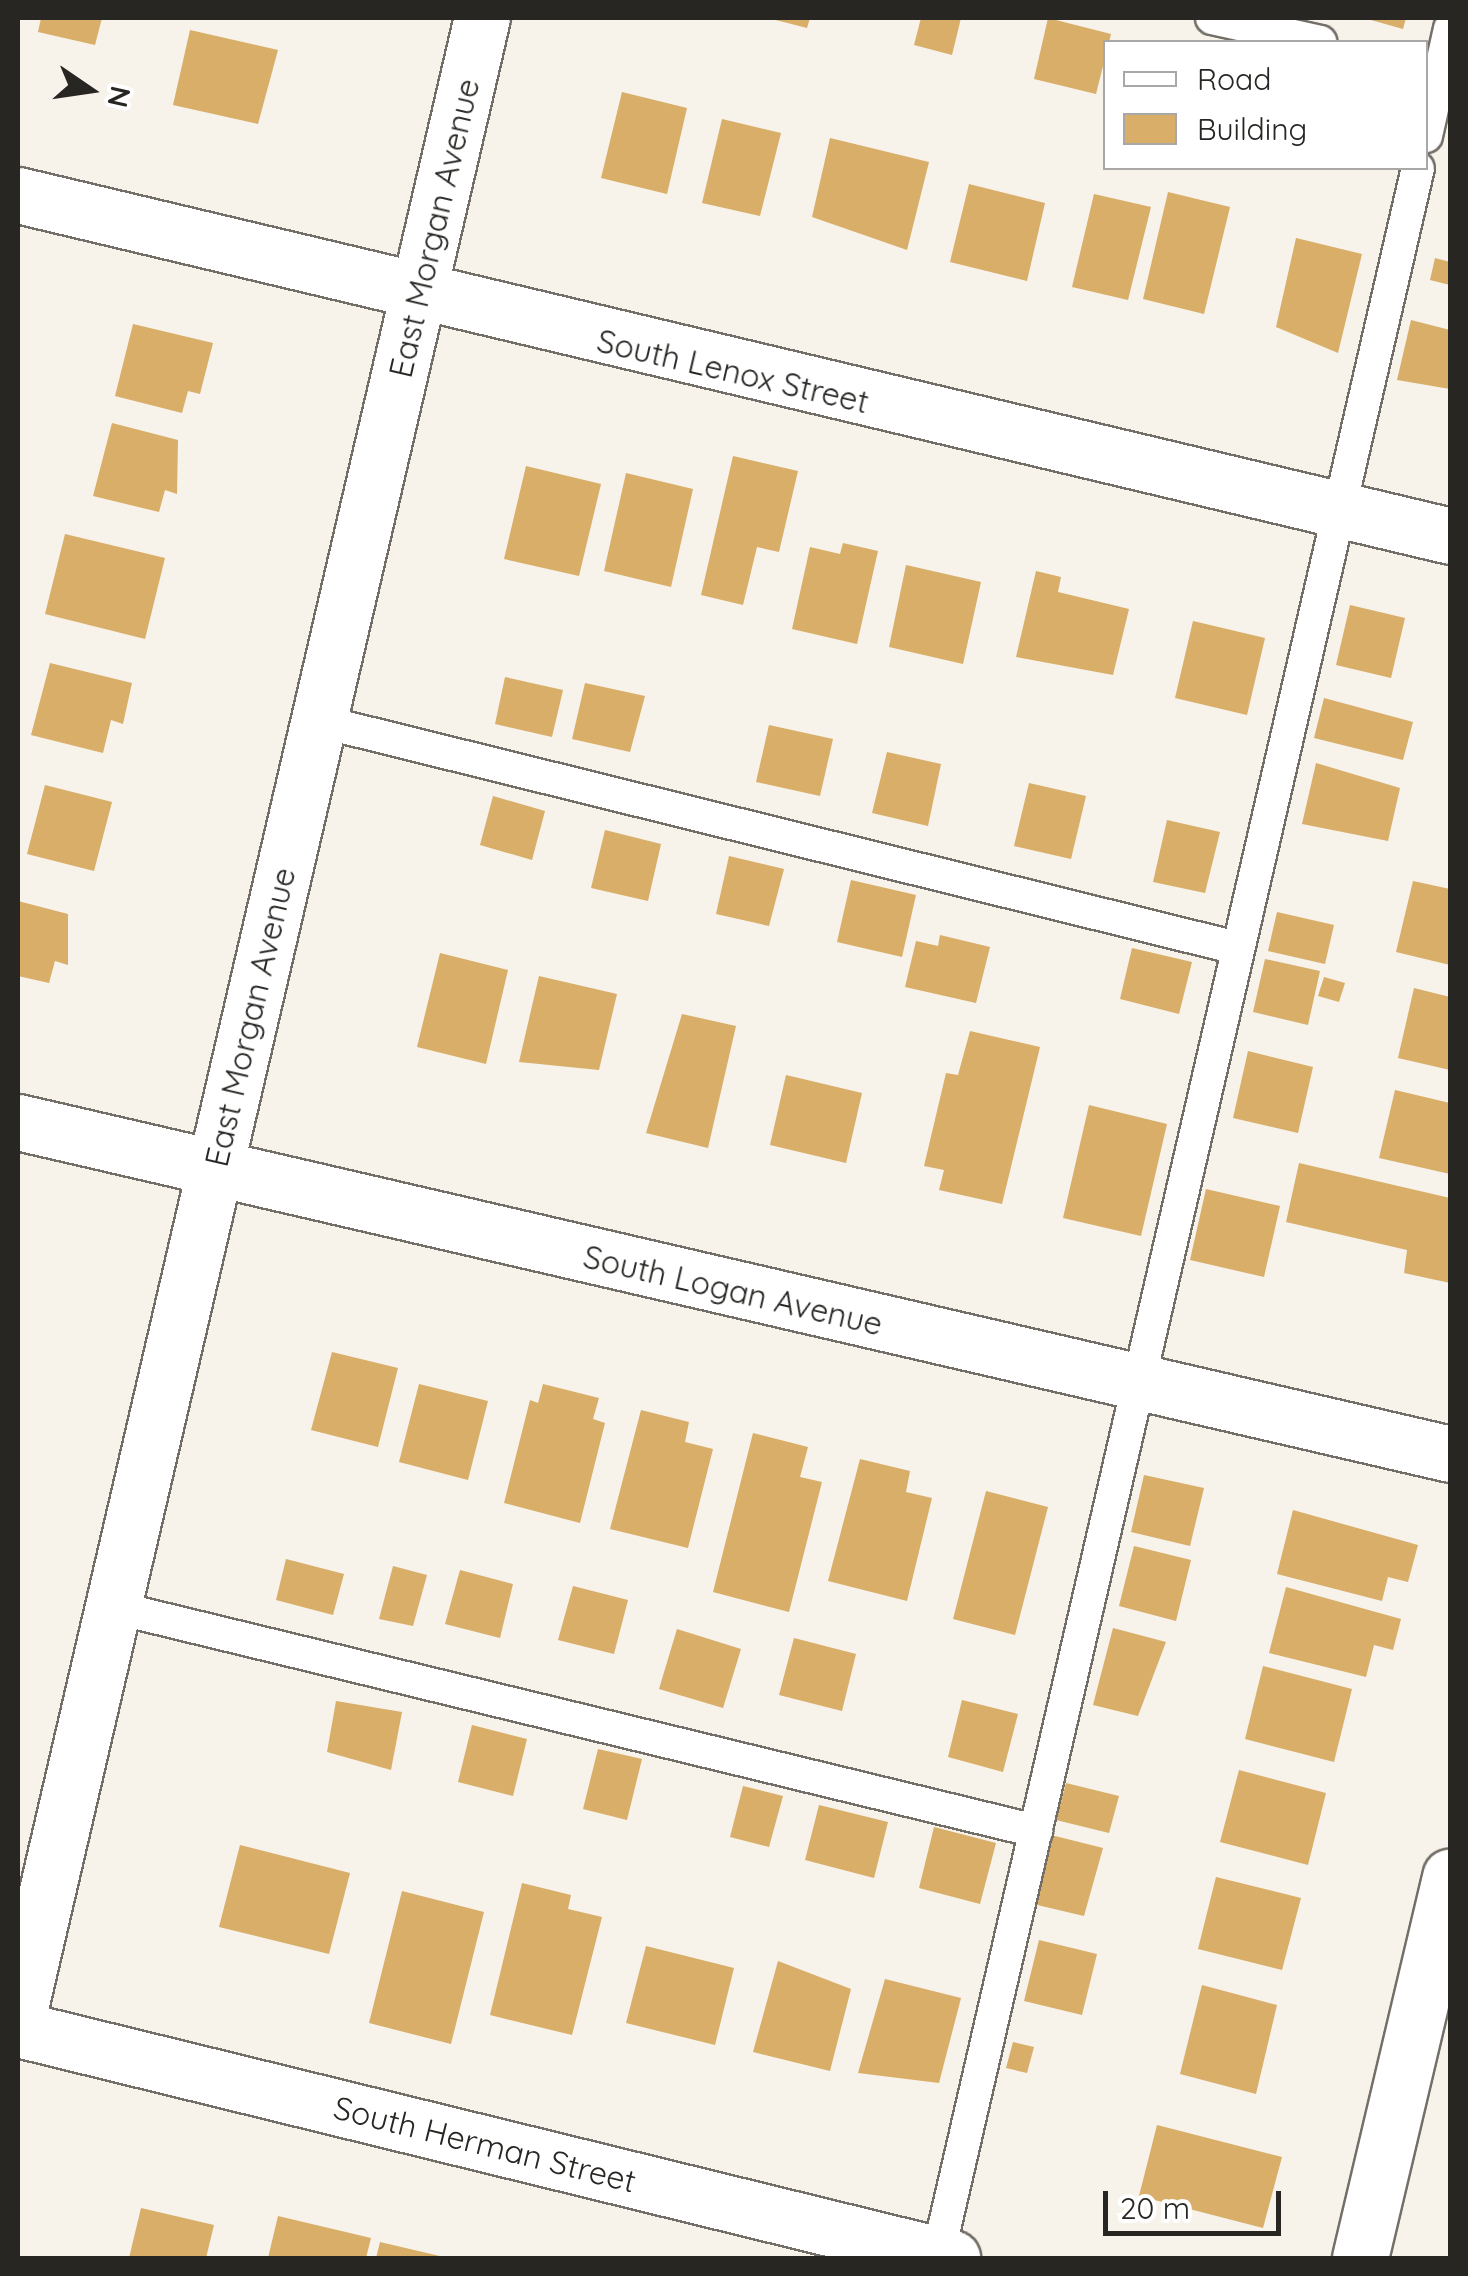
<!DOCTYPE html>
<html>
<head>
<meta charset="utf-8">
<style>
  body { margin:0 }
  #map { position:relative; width:1468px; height:2276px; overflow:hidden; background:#f7f2ea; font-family:Quicksand,sans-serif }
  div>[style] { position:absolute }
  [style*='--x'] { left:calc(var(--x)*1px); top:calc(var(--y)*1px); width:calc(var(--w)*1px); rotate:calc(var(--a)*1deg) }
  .building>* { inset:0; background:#d8ae69 }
  .roads { filter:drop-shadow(2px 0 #736f68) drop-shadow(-2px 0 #736f68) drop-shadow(0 2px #736f68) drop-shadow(0 -2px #736f68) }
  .lane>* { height:32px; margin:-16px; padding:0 16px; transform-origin:16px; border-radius:16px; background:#fff }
  .street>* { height:55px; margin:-27.5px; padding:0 27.5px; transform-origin:27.5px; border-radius:27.5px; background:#fff }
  span { translate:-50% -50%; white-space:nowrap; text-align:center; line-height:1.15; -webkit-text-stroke:8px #fff; paint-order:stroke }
  .street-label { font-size:32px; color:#282623 }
  .frame { position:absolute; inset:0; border:20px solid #282623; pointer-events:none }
  .legend { position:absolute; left:1103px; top:40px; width:325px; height:130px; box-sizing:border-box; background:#fff; border:2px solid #a9a8a7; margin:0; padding:12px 18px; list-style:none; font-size:30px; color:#282623 }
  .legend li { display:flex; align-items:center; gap:20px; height:50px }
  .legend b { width:50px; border:2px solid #a9a8a7 }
  .north { position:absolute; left:40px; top:40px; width:100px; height:100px; -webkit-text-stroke:8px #fff; paint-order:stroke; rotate:103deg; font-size:28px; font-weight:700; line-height:40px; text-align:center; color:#282623 }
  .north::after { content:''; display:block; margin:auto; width:35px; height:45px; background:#282623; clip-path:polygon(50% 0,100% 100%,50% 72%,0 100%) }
  .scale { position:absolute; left:1103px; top:2191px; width:178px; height:45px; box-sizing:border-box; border:5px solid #282623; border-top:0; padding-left:12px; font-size:30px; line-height:35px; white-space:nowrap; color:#282623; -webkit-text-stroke:8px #fff; paint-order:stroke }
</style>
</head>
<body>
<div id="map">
  <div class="building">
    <i style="clip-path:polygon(41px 18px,102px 18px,95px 45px,38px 32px)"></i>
    <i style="clip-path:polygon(768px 18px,810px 18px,807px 28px)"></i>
    <i style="clip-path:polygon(921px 18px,961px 18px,952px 55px,914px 45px)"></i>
    <i style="clip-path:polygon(1048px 18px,1111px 34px,1096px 94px,1034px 79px)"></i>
    <i style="clip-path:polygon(1364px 18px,1406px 18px,1403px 29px)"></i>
    <i style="clip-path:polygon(190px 30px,278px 50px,258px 124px,173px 105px)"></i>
    <i style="clip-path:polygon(622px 92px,687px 108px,667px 194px,601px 178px)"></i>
    <i style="clip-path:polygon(722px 119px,781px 133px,760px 216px,702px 203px)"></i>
    <i style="clip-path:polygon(830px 138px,929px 162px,907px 250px,812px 217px)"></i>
    <i style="clip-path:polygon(969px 184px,1045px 203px,1027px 281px,950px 262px)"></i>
    <i style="clip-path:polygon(1168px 192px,1230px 207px,1204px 314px,1143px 299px)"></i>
    <i style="clip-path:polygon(1094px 194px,1151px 207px,1128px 300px,1072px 287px)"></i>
    <i style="clip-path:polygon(1296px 238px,1362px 254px,1338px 353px,1276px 327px)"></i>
    <i style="clip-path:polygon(1435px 258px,1450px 262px,1450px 285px,1430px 280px)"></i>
    <i style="clip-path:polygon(1411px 320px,1450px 330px,1450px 389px,1397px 380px)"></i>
    <i style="clip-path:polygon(133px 324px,213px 343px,200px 394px,188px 391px,182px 413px,115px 396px)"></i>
    <i style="clip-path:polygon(112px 423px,178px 440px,177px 494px,165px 490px,159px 512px,93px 496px)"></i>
    <i style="clip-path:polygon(733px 456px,798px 471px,779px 552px,757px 547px,743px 605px,701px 595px)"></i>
    <i style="clip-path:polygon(526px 466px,601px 484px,579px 576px,504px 559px)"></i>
    <i style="clip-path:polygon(626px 473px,693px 489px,671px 587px,604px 571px)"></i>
    <i style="clip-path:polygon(65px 534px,165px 558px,145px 639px,45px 614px)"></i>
    <i style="clip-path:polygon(843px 543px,878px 551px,857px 644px,792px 629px,810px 547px,840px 554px)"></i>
    <i style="clip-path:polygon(906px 565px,981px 582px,963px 664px,889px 647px)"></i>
    <i style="clip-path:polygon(1036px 571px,1061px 577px,1058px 592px,1129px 609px,1113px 675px,1016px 657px)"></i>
    <i style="clip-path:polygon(1350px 605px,1405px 618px,1391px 678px,1336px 665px)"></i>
    <i style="clip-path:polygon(1193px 621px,1265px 638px,1247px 715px,1175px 698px)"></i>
    <i style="clip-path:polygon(50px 663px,132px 683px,123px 724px,111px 720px,103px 753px,31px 735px)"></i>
    <i style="clip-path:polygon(505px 677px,563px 690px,552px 737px,495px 724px)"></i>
    <i style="clip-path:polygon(585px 683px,645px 696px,630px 752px,572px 739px)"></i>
    <i style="clip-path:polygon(1324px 698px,1413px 722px,1403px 760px,1314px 738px)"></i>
    <i style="clip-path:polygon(769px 725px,833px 739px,820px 796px,756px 782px)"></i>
    <i style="clip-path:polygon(887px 752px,941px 764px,928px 826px,872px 813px)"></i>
    <i style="clip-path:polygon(1316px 763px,1400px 788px,1388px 841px,1302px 824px)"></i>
    <i style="clip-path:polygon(1029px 783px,1086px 796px,1071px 859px,1014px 846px)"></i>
    <i style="clip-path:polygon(45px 785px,112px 802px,94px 871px,27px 854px)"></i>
    <i style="clip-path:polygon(493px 796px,545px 811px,532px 860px,480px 845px)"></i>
    <i style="clip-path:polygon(1167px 820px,1220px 832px,1205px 893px,1153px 882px)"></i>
    <i style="clip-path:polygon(605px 830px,661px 844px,648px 901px,591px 888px)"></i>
    <i style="clip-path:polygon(729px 856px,784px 869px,769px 926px,716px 914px)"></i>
    <i style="clip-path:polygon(851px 880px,916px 895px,902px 957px,837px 942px)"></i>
    <i style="clip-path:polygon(1413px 881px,1450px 889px,1450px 965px,1396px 952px)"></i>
    <i style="clip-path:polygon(18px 901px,68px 914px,68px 965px,55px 961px,49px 983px,18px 976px)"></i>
    <i style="clip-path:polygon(1277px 912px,1334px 925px,1325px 964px,1268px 951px)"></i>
    <i style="clip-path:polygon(940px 935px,990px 947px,976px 1003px,905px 987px,916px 941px,938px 946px)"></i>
    <i style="clip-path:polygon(1132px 948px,1192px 962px,1179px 1014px,1120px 999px)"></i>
    <i style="clip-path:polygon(440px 953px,508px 970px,486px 1064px,417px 1047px)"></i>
    <i style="clip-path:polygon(1265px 959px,1320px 971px,1308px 1025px,1253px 1012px)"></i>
    <i style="clip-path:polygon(539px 976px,617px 994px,599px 1070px,519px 1062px)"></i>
    <i style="clip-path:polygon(1324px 977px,1345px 983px,1339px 1002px,1318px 996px)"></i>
    <i style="clip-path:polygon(1414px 988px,1450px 997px,1450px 1070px,1398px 1058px)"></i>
    <i style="clip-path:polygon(682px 1014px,736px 1026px,708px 1148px,646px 1133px)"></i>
    <i style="clip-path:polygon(970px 1031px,1040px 1047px,1002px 1204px,939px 1190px,944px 1170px,924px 1166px,946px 1073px,958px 1075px)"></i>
    <i style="clip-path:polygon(1248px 1051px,1313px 1067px,1298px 1133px,1233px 1118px)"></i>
    <i style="clip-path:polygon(786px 1075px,862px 1093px,846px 1163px,770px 1145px)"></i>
    <i style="clip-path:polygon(1395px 1090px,1450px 1103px,1450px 1174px,1379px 1158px)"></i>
    <i style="clip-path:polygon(1089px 1105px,1167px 1124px,1141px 1236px,1063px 1218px)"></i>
    <i style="clip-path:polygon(1299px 1163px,1450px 1198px,1450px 1283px,1404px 1273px,1407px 1250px,1286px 1222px)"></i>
    <i style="clip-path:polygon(1206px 1189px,1280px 1206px,1264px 1277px,1190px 1260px)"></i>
    <i style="clip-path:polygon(332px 1352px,398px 1368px,378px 1447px,311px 1430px)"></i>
    <i style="clip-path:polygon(419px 1384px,488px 1401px,468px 1480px,399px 1462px)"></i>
    <i style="clip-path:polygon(543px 1384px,599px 1398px,593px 1419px,605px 1423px,580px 1523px,504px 1503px,530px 1400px,538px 1403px)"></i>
    <i style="clip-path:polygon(641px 1410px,689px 1422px,685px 1442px,713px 1449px,688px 1548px,610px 1529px)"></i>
    <i style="clip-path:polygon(753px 1433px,808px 1447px,800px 1477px,822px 1482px,789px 1612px,713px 1592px)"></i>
    <i style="clip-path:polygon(860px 1459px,910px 1471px,906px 1492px,932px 1498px,907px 1601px,828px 1581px)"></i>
    <i style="clip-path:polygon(1144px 1475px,1204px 1488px,1190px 1546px,1131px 1532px)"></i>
    <i style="clip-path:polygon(986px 1491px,1048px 1507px,1015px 1635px,953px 1619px)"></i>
    <i style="clip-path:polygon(1293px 1510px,1418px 1545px,1408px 1582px,1388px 1577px,1382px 1601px,1277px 1574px)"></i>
    <i style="clip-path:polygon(1134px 1546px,1191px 1560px,1176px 1621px,1119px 1606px)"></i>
    <i style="clip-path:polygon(286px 1559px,344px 1574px,333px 1615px,276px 1600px)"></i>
    <i style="clip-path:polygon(393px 1566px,427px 1575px,413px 1626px,379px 1619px)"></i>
    <i style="clip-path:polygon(460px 1570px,513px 1584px,500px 1638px,445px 1624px)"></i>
    <i style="clip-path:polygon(573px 1586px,628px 1600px,614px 1654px,558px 1640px)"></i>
    <i style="clip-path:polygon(1286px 1587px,1401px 1619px,1393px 1650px,1374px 1645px,1366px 1677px,1269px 1653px)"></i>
    <i style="clip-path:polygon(1113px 1628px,1166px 1642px,1138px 1716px,1093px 1705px)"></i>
    <i style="clip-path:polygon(677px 1629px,741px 1649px,723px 1708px,659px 1689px)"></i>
    <i style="clip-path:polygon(794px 1638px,856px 1654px,842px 1711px,779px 1695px)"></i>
    <i style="clip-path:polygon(1263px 1666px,1352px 1689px,1334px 1762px,1245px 1739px)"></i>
    <i style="clip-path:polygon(962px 1700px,1018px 1714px,1003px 1772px,948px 1757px)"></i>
    <i style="clip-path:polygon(336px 1701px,402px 1712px,391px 1770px,327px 1752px)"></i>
    <i style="clip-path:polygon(472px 1725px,527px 1739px,513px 1796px,458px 1782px)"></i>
    <i style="clip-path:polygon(598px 1749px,642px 1759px,627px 1820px,583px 1809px)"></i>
    <i style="clip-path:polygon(1239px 1770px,1326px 1793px,1308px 1865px,1220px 1842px)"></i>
    <i style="clip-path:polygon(1066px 1783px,1119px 1796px,1109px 1833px,1056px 1820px)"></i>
    <i style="clip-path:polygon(743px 1786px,783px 1796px,769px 1847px,730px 1837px)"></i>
    <i style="clip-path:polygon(819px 1805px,888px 1822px,874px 1878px,805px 1860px)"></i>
    <i style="clip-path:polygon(934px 1827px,996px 1843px,980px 1904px,919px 1888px)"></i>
    <i style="clip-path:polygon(1051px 1835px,1103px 1848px,1084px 1916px,1033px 1904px)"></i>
    <i style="clip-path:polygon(240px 1845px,350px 1873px,329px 1954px,219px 1927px)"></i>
    <i style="clip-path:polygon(1216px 1877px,1301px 1898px,1282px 1970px,1198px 1949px)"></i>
    <i style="clip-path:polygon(522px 1883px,571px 1895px,568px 1909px,602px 1917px,572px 2035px,490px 2015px)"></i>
    <i style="clip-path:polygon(402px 1891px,484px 1912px,451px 2044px,369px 2023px)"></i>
    <i style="clip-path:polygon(1039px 1940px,1097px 1954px,1082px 2015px,1024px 2001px)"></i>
    <i style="clip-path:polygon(646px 1946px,734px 1968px,715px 2045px,626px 2023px)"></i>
    <i style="clip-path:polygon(778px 1961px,851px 1989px,830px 2071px,753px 2052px)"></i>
    <i style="clip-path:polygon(885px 1979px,961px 1998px,939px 2083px,858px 2073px)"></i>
    <i style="clip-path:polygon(1202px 1985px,1277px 2005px,1256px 2094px,1180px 2074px)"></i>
    <i style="clip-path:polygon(1013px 2042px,1034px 2047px,1027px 2073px,1006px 2068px)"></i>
    <i style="clip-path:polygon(1157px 2125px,1282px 2157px,1263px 2228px,1139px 2196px)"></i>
    <i style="clip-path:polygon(141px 2208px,214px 2225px,206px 2258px,129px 2258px)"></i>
    <i style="clip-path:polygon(278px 2216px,371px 2238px,366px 2258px,268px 2258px)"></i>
    <i style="clip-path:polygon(380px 2242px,444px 2257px,444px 2258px,376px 2258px)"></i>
  </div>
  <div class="roads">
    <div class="lane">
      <i style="--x:1212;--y:18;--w:111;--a:12.5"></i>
      <i style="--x:1426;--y:136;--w:110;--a:-77.4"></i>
      <i style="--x:319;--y:721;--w:946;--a:13.89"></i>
      <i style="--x:113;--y:1607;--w:950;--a:13.64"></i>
      <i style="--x:938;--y:2255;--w:2141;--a:-77.05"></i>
    </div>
    <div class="street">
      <i style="--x:18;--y:195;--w:1472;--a:13.39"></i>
      <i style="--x:18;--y:1122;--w:1470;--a:13.05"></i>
      <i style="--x:18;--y:2016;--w:2051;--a:-76.93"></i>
      <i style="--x:18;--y:2029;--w:962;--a:13.78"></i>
      <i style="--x:1360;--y:2258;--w:392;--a:-76.7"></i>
    </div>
  </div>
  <div class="street-label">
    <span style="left:434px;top:228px;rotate:-77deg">East Morgan Avenue</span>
    <span style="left:733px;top:371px;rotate:13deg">South Lenox Street</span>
    <span style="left:250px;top:1017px;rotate:-77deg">East Morgan Avenue</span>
    <span style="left:733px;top:1290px;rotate:13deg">South Logan Avenue</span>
    <span style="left:485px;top:2144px;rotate:14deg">South Herman Street</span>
  </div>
  <div class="frame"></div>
  <ul class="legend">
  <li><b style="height:12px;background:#fff"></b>Road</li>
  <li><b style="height:28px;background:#d8ae69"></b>Building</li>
  </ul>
  <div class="north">N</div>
  <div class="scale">20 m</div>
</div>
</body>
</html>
